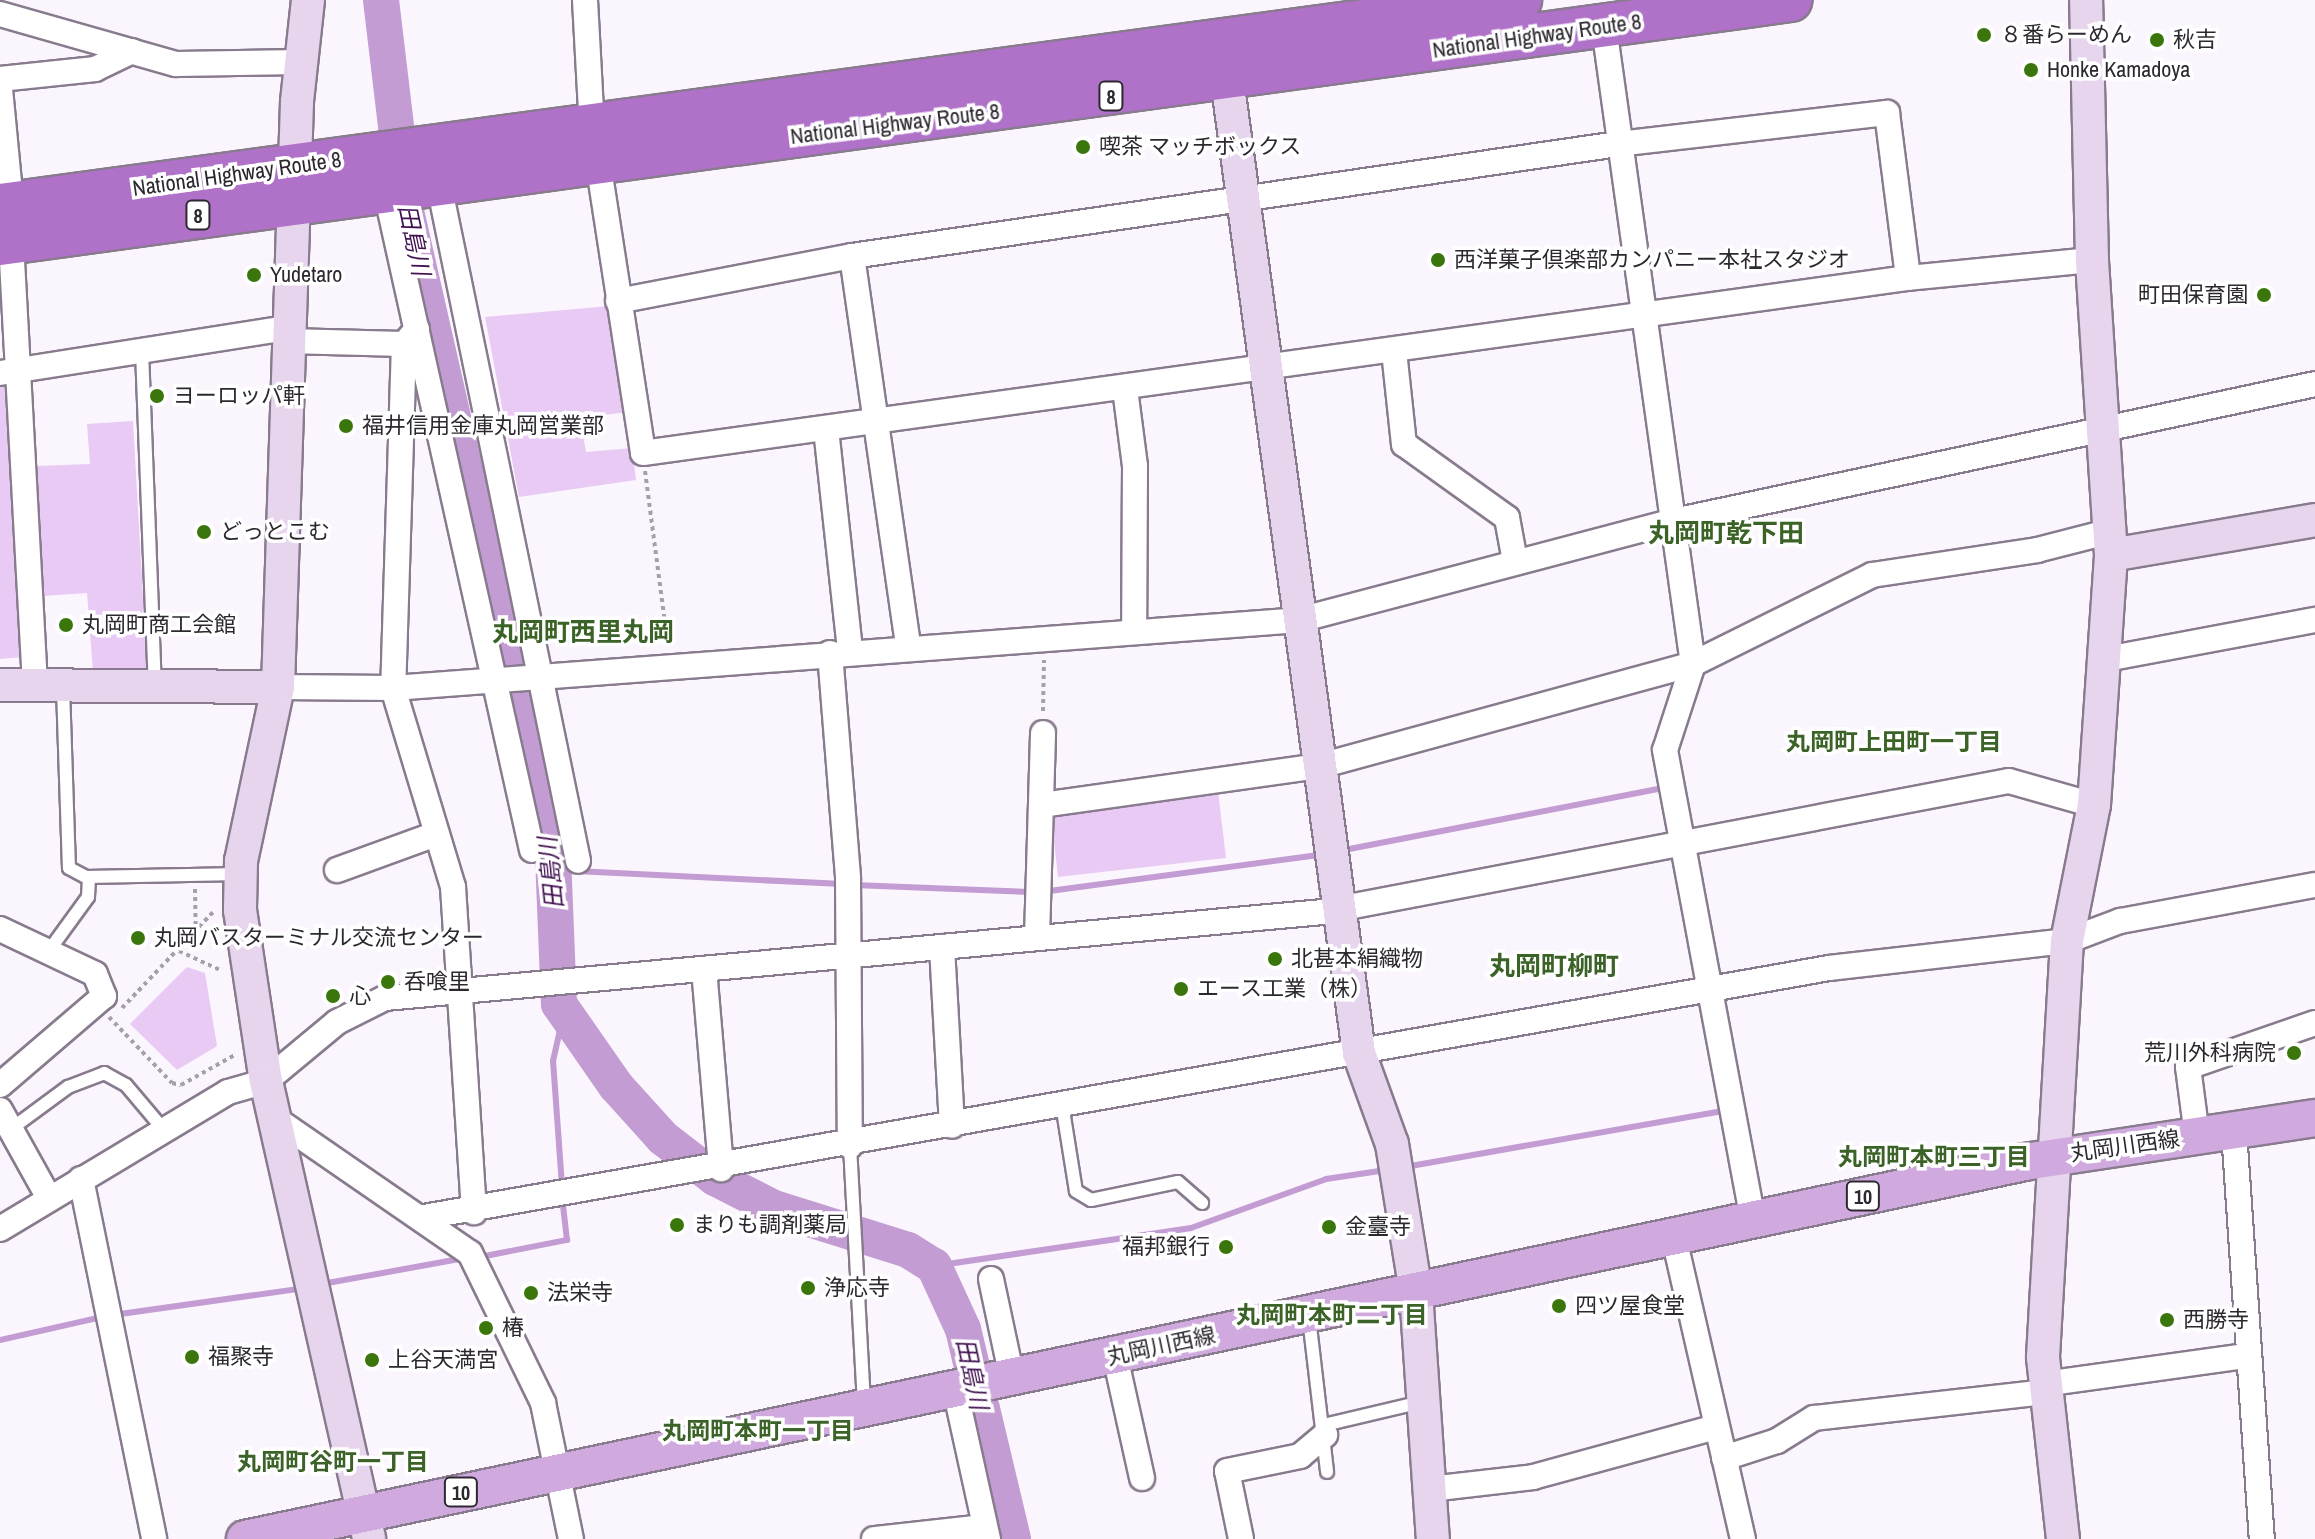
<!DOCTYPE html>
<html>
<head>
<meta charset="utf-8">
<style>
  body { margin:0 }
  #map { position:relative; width:2315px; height:1539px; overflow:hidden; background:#fbf5fd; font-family:"Archivo Narrow","Noto Sans JP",sans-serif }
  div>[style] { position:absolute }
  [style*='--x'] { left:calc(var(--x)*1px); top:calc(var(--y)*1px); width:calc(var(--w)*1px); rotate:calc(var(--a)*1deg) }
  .green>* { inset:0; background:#e8caf5 }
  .stream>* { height:6px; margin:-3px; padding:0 3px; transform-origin:3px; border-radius:3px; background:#c29cd2 }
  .river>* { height:36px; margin:-18px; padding:0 18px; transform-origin:18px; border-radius:18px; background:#c29cd2 }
  .path>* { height:4px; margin-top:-2px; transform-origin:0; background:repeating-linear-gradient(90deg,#a6a1a9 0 4px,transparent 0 8px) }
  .roads { filter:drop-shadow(2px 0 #887b8d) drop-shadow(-2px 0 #887b8d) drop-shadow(0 2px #887b8d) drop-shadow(0 -2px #887b8d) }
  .lane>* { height:12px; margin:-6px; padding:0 6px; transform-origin:6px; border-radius:6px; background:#fff }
  .street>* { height:24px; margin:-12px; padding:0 12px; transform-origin:12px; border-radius:12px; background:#fff }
  .secondary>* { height:32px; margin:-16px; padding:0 16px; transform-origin:16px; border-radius:16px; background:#e7d5ee }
  .primary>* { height:36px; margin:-18px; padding:0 18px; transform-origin:18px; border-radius:18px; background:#d0aade }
  .highway>* { height:42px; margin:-21px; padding:0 21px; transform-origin:21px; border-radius:21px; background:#b072c8 }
  .dots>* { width:22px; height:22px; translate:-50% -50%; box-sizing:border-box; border:4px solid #fff; border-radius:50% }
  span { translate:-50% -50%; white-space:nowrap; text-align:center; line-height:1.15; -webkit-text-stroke:7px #fff; paint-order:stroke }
  .shield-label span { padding:2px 6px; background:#fff; border:2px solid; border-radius:6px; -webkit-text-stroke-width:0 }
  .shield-label { font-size:20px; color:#2d2830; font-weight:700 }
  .poi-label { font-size:22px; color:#2d2830 }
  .left { translate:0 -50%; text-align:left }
  .right { translate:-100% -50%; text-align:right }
  .street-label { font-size:22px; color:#2d2830 }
  .water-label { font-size:24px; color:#421152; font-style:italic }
  .neighbourhood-label { font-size:24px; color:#3c6327; font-weight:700 }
  .quarter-label { font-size:26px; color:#3c6327; font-weight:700 }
</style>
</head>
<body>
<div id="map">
  <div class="green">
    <i style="clip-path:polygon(609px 306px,628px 412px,580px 418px,586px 452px,632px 448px,636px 480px,519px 497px,485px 317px)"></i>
    <i style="clip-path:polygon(10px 384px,23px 657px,0 659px,0 385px)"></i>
    <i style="clip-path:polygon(133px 421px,147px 668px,93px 672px,87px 593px,43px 596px,37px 466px,90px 464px,87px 424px)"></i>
    <i style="clip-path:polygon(1218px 791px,1226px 858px,1058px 877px,1051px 814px)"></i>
    <i style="clip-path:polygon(187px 967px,205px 973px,217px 1046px,177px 1070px,130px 1024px)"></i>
  </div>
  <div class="stream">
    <i style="--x:1339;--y:851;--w:330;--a:-11"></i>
    <i style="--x:555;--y:870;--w:288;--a:2.8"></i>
    <i style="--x:854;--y:885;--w:177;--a:2.3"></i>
    <i style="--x:1042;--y:892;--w:281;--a:-7.6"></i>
    <i style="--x:1405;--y:1167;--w:324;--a:-10"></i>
    <i style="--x:562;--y:1186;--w:125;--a:-94.1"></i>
    <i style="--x:553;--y:1061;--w:50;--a:-77.3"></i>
    <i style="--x:480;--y:1257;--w:89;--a:-11.1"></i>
    <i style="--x:567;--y:1240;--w:43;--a:-96.6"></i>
    <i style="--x:934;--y:1266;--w:260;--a:-8.4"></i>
    <i style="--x:1191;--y:1228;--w:144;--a:-19.9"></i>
    <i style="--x:1326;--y:1179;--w:61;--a:-8.5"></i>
    <i style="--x:322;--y:1284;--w:145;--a:-10.3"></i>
    <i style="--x:113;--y:1315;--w:193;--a:-8"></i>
    <i style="--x:0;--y:1340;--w:105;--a:-12.7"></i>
  </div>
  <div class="river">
    <i style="--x:381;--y:0;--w:212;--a:83.2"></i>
    <i style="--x:406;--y:211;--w:662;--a:77.16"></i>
    <i style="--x:553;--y:856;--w:148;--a:87.7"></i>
    <i style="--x:559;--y:1004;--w:100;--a:55.2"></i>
    <i style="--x:616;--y:1086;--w:70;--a:47.9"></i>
    <i style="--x:663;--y:1138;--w:66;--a:37.6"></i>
    <i style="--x:715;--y:1178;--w:66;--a:27"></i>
    <i style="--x:774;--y:1208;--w:140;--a:17.4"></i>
    <i style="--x:908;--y:1250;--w:31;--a:32"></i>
    <i style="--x:934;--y:1266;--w:69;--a:65.3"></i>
    <i style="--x:963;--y:1329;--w:216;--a:76.6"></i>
  </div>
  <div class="path">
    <i style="--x:645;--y:471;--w:176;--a:82.5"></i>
    <i style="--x:1043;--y:711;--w:51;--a:-88.9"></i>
    <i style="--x:195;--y:889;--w:39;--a:89"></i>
    <i style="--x:179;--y:951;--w:47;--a:24.9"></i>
    <i style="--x:122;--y:1008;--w:135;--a:-46.5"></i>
    <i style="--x:109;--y:1017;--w:91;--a:46.3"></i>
    <i style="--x:172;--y:1083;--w:9;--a:13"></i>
    <i style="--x:181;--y:1085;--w:62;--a:-29.1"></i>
  </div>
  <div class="roads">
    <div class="lane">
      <i style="--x:142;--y:351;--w:333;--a:87.8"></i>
      <i style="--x:63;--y:688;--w:180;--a:88.1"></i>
      <i style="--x:69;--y:868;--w:19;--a:28"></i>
      <i style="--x:86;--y:877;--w:154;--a:-1.1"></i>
      <i style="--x:48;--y:952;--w:68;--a:-54"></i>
      <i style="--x:88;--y:897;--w:20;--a:-87"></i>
      <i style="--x:1062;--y:1104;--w:88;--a:80.9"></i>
      <i style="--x:1076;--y:1191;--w:17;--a:31"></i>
      <i style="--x:1091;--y:1200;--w:89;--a:-11.7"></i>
      <i style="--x:1178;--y:1182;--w:32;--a:41"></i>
      <i style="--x:11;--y:1129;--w:71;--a:-36.4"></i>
      <i style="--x:68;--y:1087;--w:39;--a:-21"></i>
      <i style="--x:104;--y:1073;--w:25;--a:29"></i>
      <i style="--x:126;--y:1085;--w:59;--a:49.8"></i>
      <i style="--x:850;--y:1146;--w:257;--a:86.9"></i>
      <i style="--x:1309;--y:1318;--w:155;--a:83.3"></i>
      <i style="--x:1324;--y:1425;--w:100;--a:-13.3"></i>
    </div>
    <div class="street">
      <i style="--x:585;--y:0;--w:128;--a:86.9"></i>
      <i style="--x:0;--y:14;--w:183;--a:15.9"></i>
      <i style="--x:176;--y:64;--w:124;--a:-0.9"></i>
      <i style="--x:1604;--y:27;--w:643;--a:82.05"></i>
      <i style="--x:1693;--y:664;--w:90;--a:108"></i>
      <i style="--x:1665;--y:750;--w:478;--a:79.4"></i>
      <i style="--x:0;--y:79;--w:96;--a:-6"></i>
      <i style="--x:95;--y:69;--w:41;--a:-25.9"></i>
      <i style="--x:0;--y:89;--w:115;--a:84.5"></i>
      <i style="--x:598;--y:162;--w:294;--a:81.2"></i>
      <i style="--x:643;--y:453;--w:1277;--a:-7.88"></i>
      <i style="--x:1908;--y:278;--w:185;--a:-5.6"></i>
      <i style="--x:438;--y:180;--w:695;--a:78.38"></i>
      <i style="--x:385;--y:188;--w:678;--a:77.48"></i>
      <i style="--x:11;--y:242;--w:444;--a:86.9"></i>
      <i style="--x:852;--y:256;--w:395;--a:81.8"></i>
      <i style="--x:618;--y:301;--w:238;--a:-10.9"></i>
      <i style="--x:852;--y:256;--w:774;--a:-8.32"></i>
      <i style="--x:1618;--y:144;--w:271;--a:-6.6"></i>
      <i style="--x:1887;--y:113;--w:166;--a:82.7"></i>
      <i style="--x:417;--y:329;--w:20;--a:131"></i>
      <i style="--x:404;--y:344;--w:344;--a:91.8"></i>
      <i style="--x:393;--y:688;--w:208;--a:73.2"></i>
      <i style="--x:453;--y:887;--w:326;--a:86.3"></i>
      <i style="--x:287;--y:341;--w:117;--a:1.5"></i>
      <i style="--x:1394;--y:351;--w:94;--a:83.9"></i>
      <i style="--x:1404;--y:444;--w:127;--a:35.7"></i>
      <i style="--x:1507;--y:518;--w:44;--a:79.5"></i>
      <i style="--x:0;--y:373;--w:291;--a:-8.9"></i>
      <i style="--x:1125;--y:389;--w:78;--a:82.6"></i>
      <i style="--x:1135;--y:466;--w:165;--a:90.3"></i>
      <i style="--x:826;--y:429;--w:223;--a:83.8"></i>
      <i style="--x:830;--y:653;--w:227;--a:85.4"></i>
      <i style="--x:848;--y:879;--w:267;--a:89.6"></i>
      <i style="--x:2106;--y:659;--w:213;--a:-10.6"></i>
      <i style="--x:278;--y:687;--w:115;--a:0.5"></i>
      <i style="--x:393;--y:688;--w:909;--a:-4.29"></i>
      <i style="--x:1299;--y:620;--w:388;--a:-14.8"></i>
      <i style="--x:1674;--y:521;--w:655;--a:-12.06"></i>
      <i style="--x:1042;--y:805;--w:281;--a:-8"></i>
      <i style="--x:1320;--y:766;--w:387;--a:-15.3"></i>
      <i style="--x:1693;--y:664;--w:200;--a:-26.4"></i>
      <i style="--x:1872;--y:575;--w:167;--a:-8.6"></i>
      <i style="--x:2037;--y:550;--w:76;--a:-14.4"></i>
      <i style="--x:337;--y:870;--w:105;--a:-20"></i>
      <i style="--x:0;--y:929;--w:105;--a:25.3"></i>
      <i style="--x:95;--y:974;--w:24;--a:68"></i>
      <i style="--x:104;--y:996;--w:137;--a:139.4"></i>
      <i style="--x:1037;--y:937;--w:204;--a:-88.3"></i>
      <i style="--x:942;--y:947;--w:179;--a:86.8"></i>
      <i style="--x:704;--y:969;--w:201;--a:85.1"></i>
      <i style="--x:0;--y:1110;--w:101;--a:60.9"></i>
      <i style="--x:274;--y:1118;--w:238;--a:34.6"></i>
      <i style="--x:470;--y:1253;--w:167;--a:64"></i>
      <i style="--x:543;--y:1403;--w:139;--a:78.4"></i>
      <i style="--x:2234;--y:1131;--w:409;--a:86.1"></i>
      <i style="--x:2197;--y:1136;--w:70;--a:-97.4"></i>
      <i style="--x:2188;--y:1067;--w:134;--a:-19.1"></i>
      <i style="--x:81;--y:1179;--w:367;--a:78.5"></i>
      <i style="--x:424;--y:1217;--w:1427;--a:-10.05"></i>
      <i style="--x:1829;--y:968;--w:240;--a:-6.5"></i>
      <i style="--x:2067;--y:941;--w:57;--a:-20.7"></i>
      <i style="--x:2120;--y:921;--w:198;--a:-10.5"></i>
      <i style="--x:0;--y:1229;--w:266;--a:-31"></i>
      <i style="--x:228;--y:1092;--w:40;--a:-16"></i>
      <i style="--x:266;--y:1081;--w:92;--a:-39.7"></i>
      <i style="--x:337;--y:1022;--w:54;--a:-26.6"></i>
      <i style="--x:385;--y:998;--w:941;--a:-5.24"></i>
      <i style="--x:1322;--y:912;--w:699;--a:-10.8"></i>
      <i style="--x:2009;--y:781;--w:88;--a:15.8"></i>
      <i style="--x:1674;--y:1238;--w:309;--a:77.1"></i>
      <i style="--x:991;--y:1279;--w:101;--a:78"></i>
      <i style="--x:1115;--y:1356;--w:125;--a:77.5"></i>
      <i style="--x:2044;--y:1384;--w:203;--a:-7.9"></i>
      <i style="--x:955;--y:1389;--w:154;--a:77.6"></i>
      <i style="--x:1724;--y:1458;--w:56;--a:-17.8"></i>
      <i style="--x:1777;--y:1441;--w:44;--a:-31.9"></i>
      <i style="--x:1814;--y:1418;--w:231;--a:-6.4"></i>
      <i style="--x:1430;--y:1489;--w:104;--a:-6.6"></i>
      <i style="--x:1533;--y:1477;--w:190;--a:-15.3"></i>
      <i style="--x:874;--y:1539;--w:110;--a:-6.3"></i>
      <i style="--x:1241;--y:1539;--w:69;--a:-101.6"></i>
      <i style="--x:1227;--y:1471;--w:75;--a:-11.6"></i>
      <i style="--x:1300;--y:1456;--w:33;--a:-40"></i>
    </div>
    <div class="secondary">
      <i style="--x:308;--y:0;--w:103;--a:96.2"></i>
      <i style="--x:297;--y:102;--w:585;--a:91.86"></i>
      <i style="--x:278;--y:687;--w:178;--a:102"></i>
      <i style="--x:241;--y:861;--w:49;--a:91.2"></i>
      <i style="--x:240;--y:910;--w:173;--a:81.4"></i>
      <i style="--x:266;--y:1081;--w:469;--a:77.3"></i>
      <i style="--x:1224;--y:57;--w:1005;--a:82.28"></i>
      <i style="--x:1359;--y:1053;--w:97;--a:70.1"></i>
      <i style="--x:1392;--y:1144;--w:150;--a:80.8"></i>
      <i style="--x:1416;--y:1292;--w:248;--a:86.1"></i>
      <i style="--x:2111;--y:555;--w:207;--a:-9.7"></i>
      <i style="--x:0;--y:685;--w:278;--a:0.4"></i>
      <i style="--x:2063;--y:1539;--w:183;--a:-96.3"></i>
      <i style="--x:2043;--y:1357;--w:417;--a:-86.7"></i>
      <i style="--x:2067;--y:941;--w:139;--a:-78.8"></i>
      <i style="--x:2094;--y:805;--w:251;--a:-86.1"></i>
      <i style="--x:2111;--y:555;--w:296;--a:-93.7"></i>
      <i style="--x:2092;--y:260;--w:260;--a:-91.3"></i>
    </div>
    <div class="primary">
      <i style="--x:245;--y:1539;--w:1819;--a:-11.96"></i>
      <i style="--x:2024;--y:1162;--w:294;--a:-8.6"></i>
    </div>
    <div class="highway">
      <i style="--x:0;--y:205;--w:1534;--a:-7.68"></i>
      <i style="--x:0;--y:244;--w:1807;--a:-7.76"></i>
    </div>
  </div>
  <div class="dots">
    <i style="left:1984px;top:35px;background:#3a760c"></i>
    <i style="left:2157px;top:40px;background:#3a760c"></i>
    <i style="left:2031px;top:70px;background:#3a760c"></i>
    <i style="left:1083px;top:147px;background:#3a760c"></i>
    <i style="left:1438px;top:260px;background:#3a760c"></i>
    <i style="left:254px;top:275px;background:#3a760c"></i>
    <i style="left:2264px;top:295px;background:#3a760c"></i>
    <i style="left:157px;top:396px;background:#3a760c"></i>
    <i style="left:346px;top:426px;background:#3a760c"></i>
    <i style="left:204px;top:532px;background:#3a760c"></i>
    <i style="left:66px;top:625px;background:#3a760c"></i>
    <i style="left:138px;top:938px;background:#3a760c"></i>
    <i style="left:1275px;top:959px;background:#3a760c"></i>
    <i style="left:388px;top:982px;background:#3a760c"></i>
    <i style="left:1181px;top:989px;background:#3a760c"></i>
    <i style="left:333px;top:996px;background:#3a760c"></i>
    <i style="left:2294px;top:1053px;background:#3a760c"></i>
    <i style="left:677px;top:1225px;background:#3a760c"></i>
    <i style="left:1329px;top:1227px;background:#3a760c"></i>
    <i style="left:1226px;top:1247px;background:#3a760c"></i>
    <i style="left:808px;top:1288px;background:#3a760c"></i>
    <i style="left:531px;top:1293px;background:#3a760c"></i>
    <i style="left:1559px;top:1306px;background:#3a760c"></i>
    <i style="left:2167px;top:1320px;background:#3a760c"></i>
    <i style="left:486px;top:1328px;background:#3a760c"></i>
    <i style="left:192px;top:1357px;background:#3a760c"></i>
    <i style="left:372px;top:1360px;background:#3a760c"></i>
  </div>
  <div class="shield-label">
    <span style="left:1111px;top:96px">8</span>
    <span style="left:198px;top:215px">8</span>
    <span style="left:1863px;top:1196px">10</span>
    <span style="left:461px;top:1492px">10</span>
  </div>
  <div class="poi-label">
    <span class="left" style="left:2000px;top:35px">８番らーめん</span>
    <span class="left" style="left:2173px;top:40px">秋吉</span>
    <span class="left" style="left:2047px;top:70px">Honke Kamadoya</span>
    <span class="left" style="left:1099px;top:147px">喫茶 マッチボックス</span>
    <span class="left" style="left:1454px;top:260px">西洋菓子倶楽部カンパニー本社スタジオ</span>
    <span class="left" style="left:270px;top:275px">Yudetaro</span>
    <span class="right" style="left:2248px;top:295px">町田保育園</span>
    <span class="left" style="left:173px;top:396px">ヨーロッパ軒</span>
    <span class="left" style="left:362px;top:426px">福井信用金庫丸岡営業部</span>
    <span class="left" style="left:220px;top:532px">どっとこむ</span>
    <span class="left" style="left:82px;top:625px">丸岡町商工会館</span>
    <span class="left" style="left:154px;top:938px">丸岡バスターミナル交流センター</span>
    <span class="left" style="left:1291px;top:959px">北甚本絹織物</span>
    <span class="left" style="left:404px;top:982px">呑喰里</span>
    <span class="left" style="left:1197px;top:989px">エース工業（株）</span>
    <span class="left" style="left:349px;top:996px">心</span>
    <span class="right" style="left:2276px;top:1053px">荒川外科病院</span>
    <span class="left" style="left:693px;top:1225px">まりも調剤薬局</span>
    <span class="left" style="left:1345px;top:1227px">金臺寺</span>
    <span class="right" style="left:1210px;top:1247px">福邦銀行</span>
    <span class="left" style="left:824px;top:1288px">浄応寺</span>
    <span class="left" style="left:547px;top:1293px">法栄寺</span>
    <span class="left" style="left:1575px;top:1306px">四ツ屋食堂</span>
    <span class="left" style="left:2183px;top:1320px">西勝寺</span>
    <span class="left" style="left:502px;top:1328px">椿</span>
    <span class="left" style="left:208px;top:1357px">福聚寺</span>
    <span class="left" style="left:388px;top:1360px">上谷天満宮</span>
  </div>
  <div class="street-label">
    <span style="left:1537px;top:36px;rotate:-8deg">National Highway Route 8</span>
    <span style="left:895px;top:124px;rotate:-7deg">National Highway Route 8</span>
    <span style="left:237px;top:174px;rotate:-8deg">National Highway Route 8</span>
    <span style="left:2125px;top:1146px;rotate:-8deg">丸岡川西線</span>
    <span style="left:1161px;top:1346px;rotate:-12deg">丸岡川西線</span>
  </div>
  <div class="water-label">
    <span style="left:414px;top:240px;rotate:78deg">田島川</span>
    <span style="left:551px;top:873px;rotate:-96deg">田島川</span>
    <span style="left:972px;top:1374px;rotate:78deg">田島川</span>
  </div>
  <div class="neighbourhood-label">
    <span style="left:1894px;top:742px">丸岡町上田町一丁目</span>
    <span style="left:1934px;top:1157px">丸岡町本町三丁目</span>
    <span style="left:1332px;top:1315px">丸岡町本町二丁目</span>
    <span style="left:758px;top:1431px">丸岡町本町一丁目</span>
    <span style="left:333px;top:1462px">丸岡町谷町一丁目</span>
  </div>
  <div class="quarter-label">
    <span style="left:1726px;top:533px">丸岡町乾下田</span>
    <span style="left:583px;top:632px">丸岡町西里丸岡</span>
    <span style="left:1554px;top:966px">丸岡町柳町</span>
  </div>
</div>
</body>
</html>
